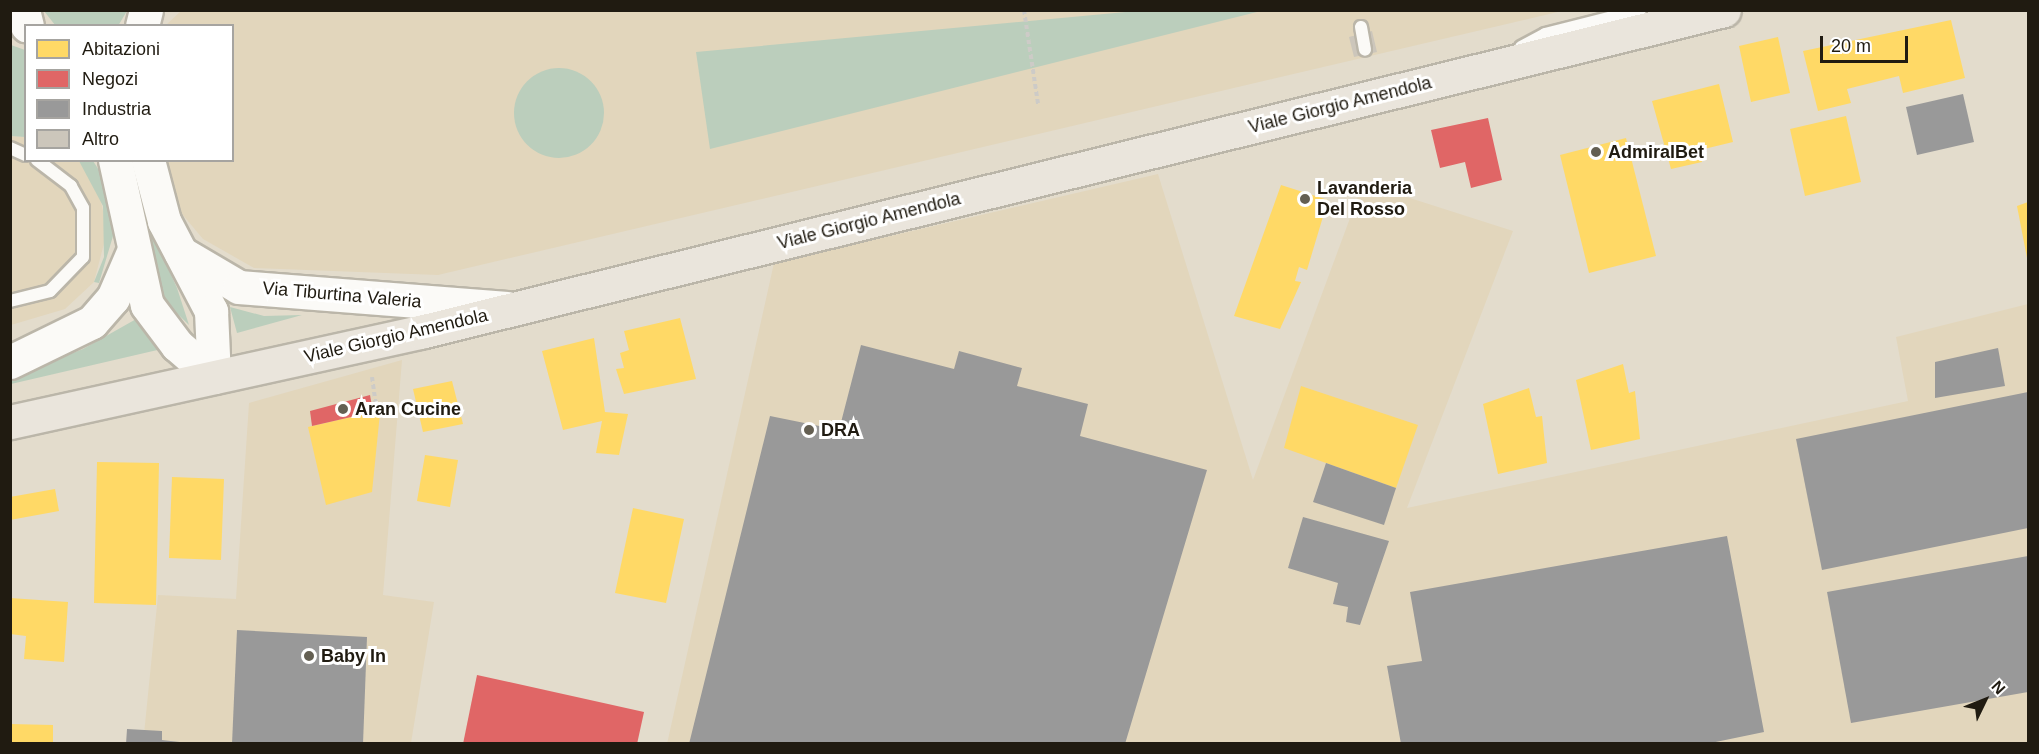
<!DOCTYPE html>
<html>
<head>
<meta charset="utf-8">
<style>
  body { margin:0 }
  #map { position:relative; width:2039px; height:754px; overflow:hidden; background:#e3dccc; font-family:Helvetica,sans-serif }
  div>[style] { position:absolute }
  [style*='--x'] { left:calc(var(--x)*1px); top:calc(var(--y)*1px); width:calc(var(--w)*1px); rotate:calc(var(--a)*1deg) }
  .built>* { inset:0; background:#e2d6bc }
  .green>* { inset:0; background:#bbcebc }
  .round { border-radius:50% }
  .homes>* { inset:0; background:#ffd966 }
  .shops>* { inset:0; background:#e06666 }
  .industry>* { inset:0; background:#999 }
  .building>* { inset:0; background:#ccc6bb }
  .path>* { height:4px; margin-top:-2px; transform-origin:0; background:repeating-linear-gradient(90deg,#cdcbc7 0 4.5px,transparent 0 7.5px) }
  .roads { filter:drop-shadow(2px 0 #bbb6a9) drop-shadow(-2px 0 #bbb6a9) drop-shadow(0 2px #bbb6a9) drop-shadow(0 -2px #bbb6a9) }
  .lane>* { height:12px; margin:-6px; padding:0 6px; transform-origin:6px; border-radius:6px; background:#fbfaf7 }
  .secondary>* { height:33px; margin:-16.5px; padding:0 16.5px; transform-origin:16.5px; border-radius:16.5px; background:#fbfaf7 }
  .primary>* { height:33px; margin:-16.5px; padding:0 16.5px; transform-origin:16.5px; border-radius:16.5px; background:#eae5dc }
  .dots>* { width:16px; height:16px; translate:-50% -50%; box-sizing:border-box; border:3px solid #fff; border-radius:50% }
  span { translate:-50% -50%; white-space:nowrap; text-align:center; line-height:1.15; -webkit-text-stroke:6px #fff; paint-order:stroke }
  .street-label { font-size:18px; color:#201b11 }
  .poi-label { font-size:18px; color:#201b11; font-weight:700 }
  .left { translate:0 -50%; text-align:left }
  .frame { position:absolute; inset:0; border:12px solid #201b11; pointer-events:none }
  .legend { position:absolute; left:24px; top:24px; width:210px; height:138px; box-sizing:border-box; background:#fff; border:2px solid #a6a4a0; margin:0; padding:8px 10px; list-style:none; font-size:18px; color:#201b11 }
  .legend li { display:flex; align-items:center; gap:12px; height:30px }
  .legend b { width:30px; border:2px solid #a6a4a0 }
  .north { position:absolute; left:1955px; top:670px; width:60px; height:60px; -webkit-text-stroke:4px #fff; paint-order:stroke; rotate:47deg; font-size:16px; font-weight:700; line-height:24px; text-align:center; color:#201b11 }
  .north::after { content:''; display:block; margin:auto; width:21px; height:27px; background:#201b11; clip-path:polygon(50% 0,100% 100%,50% 72%,0 100%) }
  .scale { position:absolute; left:1820px; top:36px; width:88px; height:27px; box-sizing:border-box; border:3px solid #201b11; border-top:0; padding-left:8px; font-size:18px; line-height:21px; white-space:nowrap; color:#201b11; -webkit-text-stroke:4px #fff; paint-order:stroke }
</style>
</head>
<body>
<div id="map">
  <div class="built">
    <i style="clip-path:polygon(182px 10px,1562px 11px,438px 275px,254px 268px,203px 239px,172px 202px,167px 161px,232px 160px,232px 26px,165px 26px)"></i>
    <i style="clip-path:polygon(10px 136px,25px 137px,26px 160px,79px 161px,99px 190px,107px 232px,94px 282px,65px 309px,11px 325px)"></i>
    <i style="clip-path:polygon(1158px 174px,1253px 480px,1363px 183px,1513px 231px,1407px 508px,1908px 401px,1896px 337px,2028px 304px,2028px 743px,667px 744px,774px 263px)"></i>
    <i style="clip-path:polygon(402px 360px,383px 595px,434px 602px,411px 743px,143px 744px,158px 595px,236px 599px,249px 403px)"></i>
  </div>
  <div class="green">
    <i style="clip-path:polygon(44px 11px,127px 11px,118px 26px,55px 25px)"></i>
    <i style="clip-path:polygon(1136px 11px,1261px 11px,710px 149px,696px 52px)"></i>
    <i style="clip-path:polygon(11px 45px,25px 50px,25px 137px,11px 136px)"></i>
    <i class="round" style="left:514px;top:68px;width:90px;height:90px"></i>
    <i style="clip-path:polygon(79px 161px,93px 161px,97px 167px,109px 189px,116px 226px,99px 283px,94px 282px,104px 257px,103px 206px)"></i>
    <i style="clip-path:polygon(144px 214px,177px 288px,189px 325px,159px 296px)"></i>
    <i style="clip-path:polygon(230px 307px,264px 316px,302px 315px,237px 333px)"></i>
    <i style="clip-path:polygon(138px 318px,166px 348px,11px 384px,11px 377px,83px 349px)"></i>
  </div>
  <div class="homes">
    <i style="clip-path:polygon(1951px 20px,1965px 78px,1903px 93px,1899px 76px,1847px 89px,1851px 103px,1818px 111px,1803px 51px)"></i>
    <i style="clip-path:polygon(1778px 37px,1790px 93px,1751px 102px,1739px 46px)"></i>
    <i style="clip-path:polygon(1719px 84px,1733px 142px,1700px 150px,1702px 162px,1671px 169px,1652px 101px)"></i>
    <i style="clip-path:polygon(1846px 116px,1861px 182px,1805px 196px,1790px 129px)"></i>
    <i style="clip-path:polygon(1626px 138px,1656px 256px,1589px 273px,1560px 155px)"></i>
    <i style="clip-path:polygon(1281px 185px,1328px 200px,1307px 270px,1299px 267px,1295px 281px,1301px 282px,1280px 329px,1234px 316px)"></i>
    <i style="clip-path:polygon(2028px 202px,2028px 258px,2027px 258px,2017px 206px)"></i>
    <i style="clip-path:polygon(680px 318px,696px 379px,624px 394px,616px 369px,624px 368px,620px 353px,629px 350px,624px 331px)"></i>
    <i style="clip-path:polygon(594px 338px,605px 412px,628px 414px,619px 455px,596px 453px,602px 421px,563px 430px,542px 351px)"></i>
    <i style="clip-path:polygon(1623px 364px,1629px 393px,1635px 391px,1640px 439px,1591px 450px,1576px 380px)"></i>
    <i style="clip-path:polygon(452px 381px,463px 424px,423px 432px,413px 389px)"></i>
    <i style="clip-path:polygon(1301px 386px,1418px 425px,1396px 488px,1284px 448px)"></i>
    <i style="clip-path:polygon(1529px 388px,1536px 417px,1542px 416px,1547px 463px,1498px 474px,1483px 404px)"></i>
    <i style="clip-path:polygon(373px 412px,380px 413px,372px 492px,326px 505px,308px 427px)"></i>
    <i style="clip-path:polygon(425px 455px,458px 460px,450px 507px,417px 501px)"></i>
    <i style="clip-path:polygon(97px 462px,159px 463px,156px 605px,94px 603px)"></i>
    <i style="clip-path:polygon(172px 477px,224px 479px,221px 560px,169px 558px)"></i>
    <i style="clip-path:polygon(55px 489px,59px 511px,10px 520px,10px 497px)"></i>
    <i style="clip-path:polygon(633px 508px,684px 519px,666px 603px,615px 593px)"></i>
    <i style="clip-path:polygon(10px 598px,68px 602px,64px 662px,24px 659px,26px 636px,10px 634px)"></i>
    <i style="clip-path:polygon(10px 724px,53px 725px,53px 744px,10px 744px)"></i>
  </div>
  <div class="shops">
    <i style="clip-path:polygon(1488px 118px,1502px 180px,1471px 188px,1465px 162px,1440px 168px,1431px 130px)"></i>
    <i style="clip-path:polygon(370px 395px,373px 412px,312px 426px,310px 411px)"></i>
    <i style="clip-path:polygon(477px 675px,644px 712px,637px 744px,463px 744px)"></i>
  </div>
  <div class="industry">
    <i style="clip-path:polygon(1963px 94px,1974px 142px,1917px 155px,1906px 107px)"></i>
    <i style="clip-path:polygon(861px 345px,954px 369px,959px 351px,1022px 368px,1017px 386px,1088px 404px,1080px 436px,1207px 470px,1125px 744px,689px 744px,770px 416px,839px 430px)"></i>
    <i style="clip-path:polygon(1998px 348px,2005px 386px,1935px 398px,1935px 362px)"></i>
    <i style="clip-path:polygon(2028px 392px,2028px 528px,1822px 570px,1796px 439px)"></i>
    <i style="clip-path:polygon(1326px 463px,1396px 488px,1384px 525px,1313px 502px)"></i>
    <i style="clip-path:polygon(1303px 517px,1389px 541px,1360px 625px,1346px 622px,1348px 607px,1333px 604px,1338px 583px,1288px 568px)"></i>
    <i style="clip-path:polygon(1727px 536px,1764px 732px,1706px 744px,1401px 744px,1387px 666px,1422px 661px,1410px 592px)"></i>
    <i style="clip-path:polygon(2028px 556px,2028px 692px,1851px 723px,1827px 592px)"></i>
    <i style="clip-path:polygon(237px 630px,367px 637px,363px 744px,232px 744px)"></i>
    <i style="clip-path:polygon(127px 729px,162px 731px,162px 740px,197px 744px,126px 744px)"></i>
  </div>
  <div class="building">
    <i style="clip-path:polygon(1372px 31px,1377px 52px,1354px 57px,1349px 37px)"></i>
  </div>
  <div class="path">
    <i style="--x:1024;--y:10;--w:95;--a:81.5"></i>
    <i style="--x:372;--y:377;--w:35;--a:82"></i>
  </div>
  <div class="roads">
    <div class="lane">
      <i style="--x:1361;--y:27;--w:23;--a:80"></i>
      <i style="--x:1521;--y:47;--w:27;--a:-28"></i>
      <i style="--x:1545;--y:34;--w:98;--a:-14.2"></i>
      <i style="--x:10;--y:148;--w:17;--a:24"></i>
      <i style="--x:10;--y:301;--w:41;--a:-14"></i>
      <i style="--x:50;--y:291;--w:47;--a:-45.9"></i>
      <i style="--x:83;--y:257;--w:49;--a:-90"></i>
      <i style="--x:83;--y:208;--w:25;--a:-119"></i>
      <i style="--x:71;--y:186;--w:43;--a:-142.6"></i>
    </div>
    <div class="secondary">
      <i style="--x:23;--y:10;--w:16;--a:76"></i>
      <i style="--x:142;--y:26;--w:16;--a:-76"></i>
      <i style="--x:115;--y:160;--w:148;--a:77.6"></i>
      <i style="--x:147;--y:305;--w:50;--a:53.1"></i>
      <i style="--x:177;--y:345;--w:49;--a:40.9"></i>
      <i style="--x:148;--y:160;--w:63;--a:75.3"></i>
      <i style="--x:164;--y:221;--w:102;--a:62.4"></i>
      <i style="--x:211;--y:311;--w:66;--a:87.4"></i>
      <i style="--x:181;--y:253;--w:67;--a:30.4"></i>
      <i style="--x:239;--y:287;--w:268;--a:4.5"></i>
      <i style="--x:10;--y:362;--w:91;--a:-26"></i>
      <i style="--x:92;--y:322;--w:32;--a:-49"></i>
      <i style="--x:113;--y:298;--w:48;--a:-66.6"></i>
    </div>
    <div class="primary">
      <i style="--x:10;--y:422;--w:420;--a:-12.4"></i>
      <i style="--x:420;--y:332;--w:1343;--a:-13.87"></i>
    </div>
  </div>
  <div class="dots">
    <i style="left:1596px;top:152px;background:#645f52"></i>
    <i style="left:1305px;top:199px;background:#645f52"></i>
    <i style="left:343px;top:409px;background:#645f52"></i>
    <i style="left:809px;top:430px;background:#645f52"></i>
    <i style="left:309px;top:656px;background:#645f52"></i>
  </div>
  <div class="street-label">
    <span style="left:1340px;top:105px;rotate:-14deg">Viale Giorgio Amendola</span>
    <span style="left:869px;top:221px;rotate:-14deg">Viale Giorgio Amendola</span>
    <span style="left:342px;top:295px;rotate:5deg">Via Tiburtina Valeria</span>
    <span style="left:396px;top:336px;rotate:-13deg">Viale Giorgio Amendola</span>
  </div>
  <div class="poi-label">
    <span class="left" style="left:1608px;top:152px">AdmiralBet</span>
    <span class="left" style="left:1317px;top:199px">Lavanderia<br>Del Rosso</span>
    <span class="left" style="left:355px;top:409px">Aran Cucine</span>
    <span class="left" style="left:821px;top:430px">DRA</span>
    <span class="left" style="left:321px;top:656px">Baby In</span>
  </div>
  <div class="frame"></div>
  <ul class="legend">
  <li><b style="height:16px;background:#ffd966"></b>Abitazioni</li>
  <li><b style="height:16px;background:#e06666"></b>Negozi</li>
  <li><b style="height:16px;background:#999"></b>Industria</li>
  <li><b style="height:16px;background:#ccc6bb"></b>Altro</li>
  </ul>
  <div class="north">N</div>
  <div class="scale">20 m</div>
</div>
</body>
</html>
